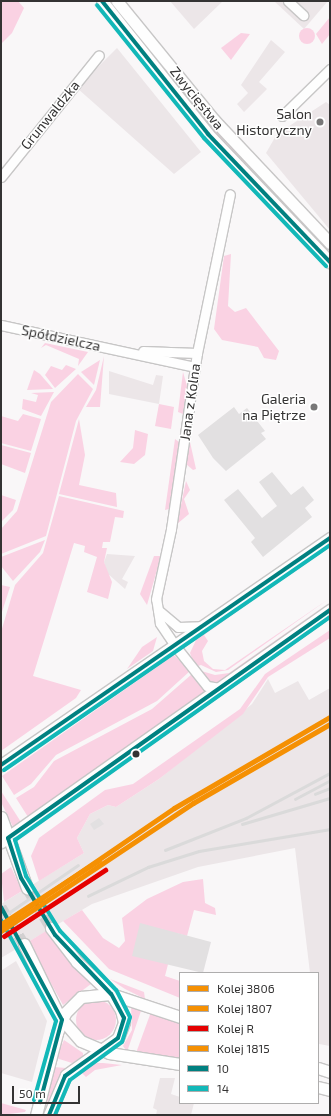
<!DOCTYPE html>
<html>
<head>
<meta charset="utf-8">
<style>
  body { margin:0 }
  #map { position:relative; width:331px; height:1116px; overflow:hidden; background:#f9f7f8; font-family:"Exo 2",sans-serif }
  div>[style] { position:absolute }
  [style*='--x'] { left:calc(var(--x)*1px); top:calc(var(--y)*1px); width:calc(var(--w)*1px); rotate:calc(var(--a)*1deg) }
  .built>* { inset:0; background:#ece6e8 }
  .green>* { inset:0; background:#fad2e3 }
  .round { border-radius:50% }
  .building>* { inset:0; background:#e2e0e1 }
  .tertiary-tunnel>* { height:11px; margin-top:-5.5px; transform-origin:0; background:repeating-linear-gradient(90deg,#d2d0d1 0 11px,transparent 0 16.5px) }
  .roads { filter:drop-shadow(1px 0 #c7c6c6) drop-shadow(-1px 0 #c7c6c6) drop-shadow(0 1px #c7c6c6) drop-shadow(0 -1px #c7c6c6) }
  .minor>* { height:9px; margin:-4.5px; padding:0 4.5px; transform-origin:4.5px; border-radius:4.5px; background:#fefefe }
  .tertiary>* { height:11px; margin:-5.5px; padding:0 5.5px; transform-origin:5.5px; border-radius:5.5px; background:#fefefe }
  .rail>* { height:2.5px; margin:-1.25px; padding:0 1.25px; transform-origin:1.25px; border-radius:1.25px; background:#dadada }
  .bus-1>* { height:4px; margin:-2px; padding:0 2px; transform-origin:2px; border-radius:2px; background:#008080 }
  .bus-2>* { height:4px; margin:-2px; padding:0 2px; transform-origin:2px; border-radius:2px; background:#12b8b8 }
  .rail-1>* { height:5px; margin:-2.5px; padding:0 2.5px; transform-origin:2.5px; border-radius:2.5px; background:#f59003 }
  .rail-2>* { height:5px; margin:-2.5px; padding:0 2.5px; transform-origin:2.5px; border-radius:2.5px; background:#f59003 }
  .rail-3>* { height:5px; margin:-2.5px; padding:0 2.5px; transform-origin:2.5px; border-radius:2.5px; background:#e50000 }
  .rail-4>* { height:5px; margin:-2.5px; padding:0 2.5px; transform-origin:2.5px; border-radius:2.5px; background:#f59003 }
  .dots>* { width:11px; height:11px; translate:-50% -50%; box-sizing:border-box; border:2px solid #fff; border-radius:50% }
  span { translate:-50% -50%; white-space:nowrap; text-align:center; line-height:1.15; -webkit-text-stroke:3px #fff; paint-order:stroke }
  .street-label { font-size:14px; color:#343333 }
  .poi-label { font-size:14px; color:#343333 }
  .right { translate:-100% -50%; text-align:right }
  .frame { position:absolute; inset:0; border:2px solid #343333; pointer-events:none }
  .legend { position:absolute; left:179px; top:972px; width:140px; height:132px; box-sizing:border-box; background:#fff; border:1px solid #aeadad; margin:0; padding:5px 7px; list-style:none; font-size:12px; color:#343333 }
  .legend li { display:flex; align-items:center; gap:8px; height:20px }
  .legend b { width:20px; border:1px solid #aeadad }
  .scale { position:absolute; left:12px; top:1086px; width:68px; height:18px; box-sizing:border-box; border:2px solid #343333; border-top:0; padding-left:5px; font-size:12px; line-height:14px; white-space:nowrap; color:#343333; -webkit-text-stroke:3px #fff; paint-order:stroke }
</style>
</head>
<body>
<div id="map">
  <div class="built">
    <i style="clip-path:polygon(170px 1px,223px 1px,194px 29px)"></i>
    <i style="clip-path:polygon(274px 1px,328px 1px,304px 29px)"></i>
    <i style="clip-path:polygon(271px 40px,285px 52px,259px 82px,267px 89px,244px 112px,237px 104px,248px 93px,241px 85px)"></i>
    <i style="clip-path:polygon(117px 48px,201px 152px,174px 174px,77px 88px)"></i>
    <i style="clip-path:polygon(326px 102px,330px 105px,330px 230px,266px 153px,277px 134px)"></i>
    <i style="clip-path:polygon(109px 371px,153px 385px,156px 375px,163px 376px,159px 404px,109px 394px)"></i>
    <i style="clip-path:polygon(107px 554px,135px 556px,122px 579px,128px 582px,125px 589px,107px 573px,104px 562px)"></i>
    <i style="clip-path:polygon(268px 679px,275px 693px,298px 681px,309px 700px,330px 688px,330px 1046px,319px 1044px,318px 973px,310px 973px,295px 848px,198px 867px,92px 904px,1px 958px,2px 970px,16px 961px,47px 1021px,32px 1082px,1px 1073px,1px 904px,84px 853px,77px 838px,90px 814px,108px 805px,116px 807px,159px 779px,252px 704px)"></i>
    <i style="clip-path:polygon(160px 1078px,175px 1078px,171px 1094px,180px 1097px,180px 1103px,194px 1103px,191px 1115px,156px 1115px,157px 1110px,153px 1108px)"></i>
  </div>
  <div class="green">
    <i style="clip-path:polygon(1px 1px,18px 1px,24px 8px,12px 33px,1px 44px)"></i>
    <i style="clip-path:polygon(108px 1px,112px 1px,221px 136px,252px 168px,250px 170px,218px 138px)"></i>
    <i style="clip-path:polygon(330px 17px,330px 34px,322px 44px,316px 34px)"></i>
    <i class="round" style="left:299px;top:28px;width:16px;height:16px"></i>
    <i style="clip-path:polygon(241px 33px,250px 34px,231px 60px,221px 48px)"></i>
    <i style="clip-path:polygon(258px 174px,320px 241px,320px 242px,256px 177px)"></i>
    <i style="clip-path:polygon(231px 254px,228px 306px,235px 312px,246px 308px,279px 351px,276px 360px,264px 358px,258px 347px,222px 340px,214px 329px,224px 256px)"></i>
    <i style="clip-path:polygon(45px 343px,88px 352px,78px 366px,79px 359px,46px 345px,41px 348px)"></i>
    <i style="clip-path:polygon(104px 356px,100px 407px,86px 407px,96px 390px)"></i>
    <i style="clip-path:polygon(100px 360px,94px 385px,81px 372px)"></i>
    <i style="clip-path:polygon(66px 365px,76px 369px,55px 388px,45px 375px,51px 366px,62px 370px)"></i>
    <i style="clip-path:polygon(34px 370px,40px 374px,53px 389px,27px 390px)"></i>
    <i style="clip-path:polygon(183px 372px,187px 386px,183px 414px,178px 412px)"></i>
    <i style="clip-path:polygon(78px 374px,93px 389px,76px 421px,46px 536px,1px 554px,1px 529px,17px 511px,51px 402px)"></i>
    <i style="clip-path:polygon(54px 392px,41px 416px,22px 409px,23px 399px,36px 402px,38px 395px,31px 393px)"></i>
    <i style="clip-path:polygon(159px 404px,174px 407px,171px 429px,155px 426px)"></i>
    <i style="clip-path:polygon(23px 414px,41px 419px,31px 451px,1px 443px,1px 416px,18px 421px)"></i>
    <i style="clip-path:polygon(79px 419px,85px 455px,79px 485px,116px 493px,117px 507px,59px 494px)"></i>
    <i style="clip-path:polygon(135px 430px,148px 434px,145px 455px,134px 464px,120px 462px,133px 448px)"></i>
    <i style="clip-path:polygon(175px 439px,179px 442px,169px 509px,165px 510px)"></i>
    <i style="clip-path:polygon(190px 442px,196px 469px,193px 470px,186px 464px)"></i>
    <i style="clip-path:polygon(1px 445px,31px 453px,25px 473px,1px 464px)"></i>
    <i style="clip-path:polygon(186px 481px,190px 490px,184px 499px,189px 514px,177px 524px)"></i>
    <i style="clip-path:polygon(1px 495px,16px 500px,13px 510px,1px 522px)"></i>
    <i style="clip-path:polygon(59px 496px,124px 511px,123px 518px,115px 517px,110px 542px,103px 542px,102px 548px,107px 548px,104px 562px,112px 582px,108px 599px,87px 592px,97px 557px,84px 552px,85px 546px,74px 543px,33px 676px,81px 690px,76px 698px,1px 751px,1px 632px,15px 585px,43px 553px)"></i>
    <i style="clip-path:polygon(45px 540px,40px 552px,13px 581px,1px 566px,1px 557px)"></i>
    <i style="clip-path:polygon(330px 545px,204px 635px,208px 641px,202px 651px,204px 661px,213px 669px,225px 670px,330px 598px,228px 670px,216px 672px,201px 665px,195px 667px,190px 653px,197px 638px)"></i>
    <i style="clip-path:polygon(154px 556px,161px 556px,147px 605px,140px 594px)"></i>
    <i style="clip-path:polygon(1px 585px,10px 587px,1px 615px)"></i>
    <i style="clip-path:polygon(330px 602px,218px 683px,209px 682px,198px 670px,215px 675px,229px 673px)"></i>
    <i style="clip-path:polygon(330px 630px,330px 638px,268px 677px,243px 714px,159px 779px,116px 807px,108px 805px,90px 814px,77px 838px,84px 853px,39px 881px,31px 856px,39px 838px,105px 790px,133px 784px,240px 709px,265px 674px)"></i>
    <i style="clip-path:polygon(157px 637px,153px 651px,127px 669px,142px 647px)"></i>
    <i style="clip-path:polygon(174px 655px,190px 671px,157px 701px,56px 755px,31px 784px,14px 795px,2px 776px)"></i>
    <i style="clip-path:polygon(192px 674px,205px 691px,28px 817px,16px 798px,34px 787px,54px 761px,152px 709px)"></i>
    <i style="clip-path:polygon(1px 791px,21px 822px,13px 827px,1px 802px)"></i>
    <i style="clip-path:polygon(11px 867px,22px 891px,4px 902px,1px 874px)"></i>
    <i style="clip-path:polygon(203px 879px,205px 903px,215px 908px,216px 915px,194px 910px,187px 936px,176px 933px,165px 976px,180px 981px,180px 998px,109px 969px,63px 921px,82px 910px,103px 938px,119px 948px,125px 941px,122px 918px,147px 899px,183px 882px)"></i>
    <i style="clip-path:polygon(46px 931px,91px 984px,63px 1005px,28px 942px)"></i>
    <i style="clip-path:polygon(110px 979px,144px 992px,145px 999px,125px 989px)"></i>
    <i class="round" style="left:76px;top:1000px;width:40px;height:40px"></i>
    <i style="clip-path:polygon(131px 1006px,142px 1008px,127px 1052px,123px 1046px,132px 1030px)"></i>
    <i style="clip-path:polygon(151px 1012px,180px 1023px,180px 1059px,136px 1053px)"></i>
    <i style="clip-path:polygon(64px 1040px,83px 1053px,83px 1056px,72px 1063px,56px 1058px)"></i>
    <i style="clip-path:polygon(97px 1063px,103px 1063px,122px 1065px,95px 1070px,86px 1077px,79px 1070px)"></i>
    <i style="clip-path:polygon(54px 1067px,66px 1068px,41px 1115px)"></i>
    <i style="clip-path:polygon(1px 1103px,26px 1110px,25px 1112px,1px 1115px)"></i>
  </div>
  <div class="building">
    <i style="clip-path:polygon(234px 407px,239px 414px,247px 408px,265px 431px,261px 433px,266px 439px,226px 471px,213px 458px,198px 435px)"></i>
    <i style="clip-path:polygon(272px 472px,291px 495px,303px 486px,314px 500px,305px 508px,312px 517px,263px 557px,251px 542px,255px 538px,224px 500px,238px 489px,262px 518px,277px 506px,259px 482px)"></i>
    <i style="clip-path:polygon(99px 818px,104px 824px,94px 830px,90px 824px)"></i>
    <i style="clip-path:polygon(140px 923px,211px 942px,203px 973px,132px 956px)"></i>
  </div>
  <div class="tertiary-tunnel">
    <i style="--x:27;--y:888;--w:47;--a:59"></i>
    <i style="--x:1;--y:907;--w:44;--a:58.1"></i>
  </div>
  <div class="roads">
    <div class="minor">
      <i style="--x:288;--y:1;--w:21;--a:43"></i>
      <i style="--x:282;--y:116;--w:67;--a:-44.4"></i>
      <i style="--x:1;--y:177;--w:156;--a:-51.2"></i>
      <i style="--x:1;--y:325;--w:198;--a:12.2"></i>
      <i style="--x:143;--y:351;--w:54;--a:2.1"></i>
      <i style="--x:158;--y:610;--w:26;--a:40"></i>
      <i style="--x:178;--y:627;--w:23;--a:-2"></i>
      <i style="--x:220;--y:688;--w:13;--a:-171"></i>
      <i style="--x:207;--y:686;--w:50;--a:-128.5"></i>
      <i style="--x:176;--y:647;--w:29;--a:-124"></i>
      <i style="--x:160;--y:623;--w:24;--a:-99"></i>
      <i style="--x:156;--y:599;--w:72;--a:-77.9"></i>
      <i style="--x:171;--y:529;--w:178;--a:-81.6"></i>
      <i style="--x:197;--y:353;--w:162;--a:-78.3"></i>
    </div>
    <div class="tertiary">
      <i style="--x:102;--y:1;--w:170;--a:51.4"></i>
      <i style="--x:208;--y:134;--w:177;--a:46.4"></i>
      <i style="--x:117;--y:1;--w:154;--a:50.8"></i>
      <i style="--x:214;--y:120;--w:169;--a:46.7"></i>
      <i style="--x:1;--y:765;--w:400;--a:-34.6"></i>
      <i style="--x:1;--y:817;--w:76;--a:69.9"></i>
      <i style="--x:1;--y:842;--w:403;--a:-35.2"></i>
      <i style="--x:24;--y:944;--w:80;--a:64.1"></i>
      <i style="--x:59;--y:1016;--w:33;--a:49"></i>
      <i style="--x:81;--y:1041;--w:30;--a:23"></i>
      <i style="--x:109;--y:1053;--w:72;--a:8.8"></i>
      <i style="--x:111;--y:994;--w:73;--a:18.4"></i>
      <i style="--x:318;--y:1068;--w:13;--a:18"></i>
      <i style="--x:318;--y:1087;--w:12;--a:14"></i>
      <i style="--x:36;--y:1115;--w:85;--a:-75.6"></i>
      <i style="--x:57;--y:1033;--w:22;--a:-68"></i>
      <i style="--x:65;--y:1013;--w:23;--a:-45"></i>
      <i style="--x:81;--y:997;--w:29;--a:-6"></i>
      <i style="--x:49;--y:1115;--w:43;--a:-67"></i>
      <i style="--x:66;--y:1075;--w:64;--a:-35.4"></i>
      <i style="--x:118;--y:1038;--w:17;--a:-69"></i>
      <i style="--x:124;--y:1022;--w:12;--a:-104"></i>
      <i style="--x:121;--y:1010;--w:19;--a:-122"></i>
      <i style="--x:111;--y:994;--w:47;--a:-136.7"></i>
      <i style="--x:77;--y:962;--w:43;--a:-127.4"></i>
    </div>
  </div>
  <div class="rail">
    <i style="--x:315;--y:794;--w:16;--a:-22"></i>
    <i style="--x:295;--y:799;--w:40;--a:-28"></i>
    <i style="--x:242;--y:824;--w:92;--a:-16.5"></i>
    <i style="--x:165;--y:850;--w:87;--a:-21.6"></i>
    <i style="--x:246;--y:818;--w:95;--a:-28.2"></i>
    <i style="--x:88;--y:896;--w:67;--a:-25.8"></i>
    <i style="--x:148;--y:867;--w:53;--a:-17.4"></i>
    <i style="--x:199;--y:851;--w:133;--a:-9.5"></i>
    <i style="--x:1;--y:918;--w:93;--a:-34.5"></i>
  </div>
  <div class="bus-1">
    <i style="--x:102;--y:1;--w:170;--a:51.4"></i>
    <i style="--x:208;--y:134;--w:177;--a:46.4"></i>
    <i style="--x:1;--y:765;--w:400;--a:-34.6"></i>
    <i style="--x:1;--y:907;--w:128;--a:61.6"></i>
    <i style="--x:62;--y:1020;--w:85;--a:105"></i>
    <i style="--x:49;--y:1115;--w:42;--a:-67.7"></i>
    <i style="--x:65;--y:1076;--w:65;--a:-35.6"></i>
    <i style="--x:118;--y:1038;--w:21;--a:-73"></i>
    <i style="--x:124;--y:1018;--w:27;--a:-118"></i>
    <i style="--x:111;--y:994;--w:81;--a:-133.5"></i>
    <i style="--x:55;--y:935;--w:66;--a:-120.8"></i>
    <i style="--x:21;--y:878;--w:42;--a:-108"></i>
    <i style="--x:8;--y:838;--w:395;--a:-35.3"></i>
  </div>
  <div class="bus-2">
    <i style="--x:97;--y:5;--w:171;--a:51.2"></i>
    <i style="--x:204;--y:138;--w:177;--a:46.4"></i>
    <i style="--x:4;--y:770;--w:396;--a:-34.6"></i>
    <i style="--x:1;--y:920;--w:115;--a:61.4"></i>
    <i style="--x:56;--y:1021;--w:82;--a:105.6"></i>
    <i style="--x:55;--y:1115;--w:38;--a:-67"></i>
    <i style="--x:70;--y:1080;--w:64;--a:-36.2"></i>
    <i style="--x:122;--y:1042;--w:26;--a:-72"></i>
    <i style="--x:130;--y:1017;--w:30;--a:-117"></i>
    <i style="--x:116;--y:990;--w:81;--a:-133.5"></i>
    <i style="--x:60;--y:931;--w:65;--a:-121.7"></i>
    <i style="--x:26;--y:876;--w:38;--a:-107"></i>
    <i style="--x:15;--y:840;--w:386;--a:-35.3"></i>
  </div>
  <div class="rail-1">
    <i style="--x:1;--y:926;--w:209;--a:-34.3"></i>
    <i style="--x:174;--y:808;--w:181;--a:-30.3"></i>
  </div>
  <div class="rail-2">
    <i style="--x:1;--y:931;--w:231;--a:-33.7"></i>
    <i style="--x:193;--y:803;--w:158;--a:-30"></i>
  </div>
  <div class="rail-3">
    <i style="--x:4;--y:936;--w:121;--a:-33.2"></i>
  </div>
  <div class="rail-4">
    <i style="--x:1;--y:924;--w:117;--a:-33.1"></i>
  </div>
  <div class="dots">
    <i style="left:320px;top:122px;background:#797878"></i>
    <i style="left:314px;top:407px;background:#797878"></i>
    <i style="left:136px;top:754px;background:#343333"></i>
  </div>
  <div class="street-label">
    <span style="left:197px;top:98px;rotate:51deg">Zwycięstwa</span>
    <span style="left:50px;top:115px;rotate:-51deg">Grunwaldzka</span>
    <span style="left:61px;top:338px;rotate:12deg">Spółdzielcza</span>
    <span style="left:190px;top:402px;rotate:-82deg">Jana z Kolna</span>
  </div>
  <div class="poi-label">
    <span class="right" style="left:312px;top:122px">Salon<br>Historyczny</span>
    <span class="right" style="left:306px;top:407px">Galeria<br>na Piętrze</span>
  </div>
  <div class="frame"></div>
  <ul class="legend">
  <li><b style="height:5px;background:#f59003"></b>Kolej 3806</li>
  <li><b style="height:5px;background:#f59003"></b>Kolej 1807</li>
  <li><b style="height:5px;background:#e50000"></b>Kolej R</li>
  <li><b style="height:5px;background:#f59003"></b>Kolej 1815</li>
  <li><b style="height:5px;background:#008080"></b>10</li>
  <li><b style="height:5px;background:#12b8b8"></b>14</li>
  </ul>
  <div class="scale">50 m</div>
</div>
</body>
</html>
